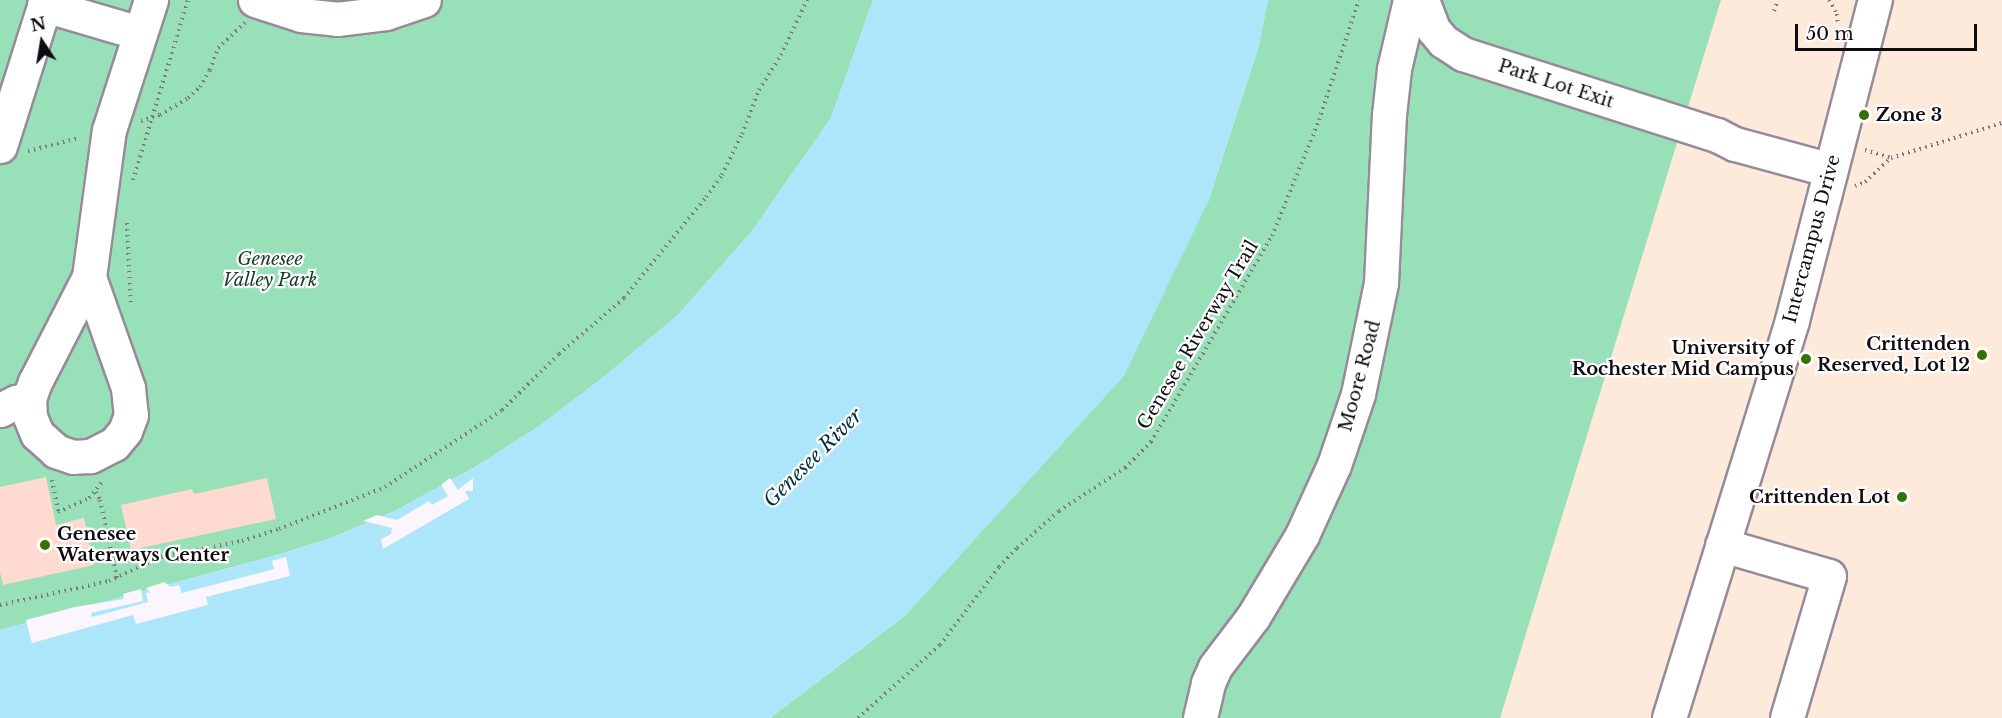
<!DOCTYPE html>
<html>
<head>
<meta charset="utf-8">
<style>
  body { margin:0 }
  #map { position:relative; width:2002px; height:718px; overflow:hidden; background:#fbf6fd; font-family:"Libre Baskerville",serif }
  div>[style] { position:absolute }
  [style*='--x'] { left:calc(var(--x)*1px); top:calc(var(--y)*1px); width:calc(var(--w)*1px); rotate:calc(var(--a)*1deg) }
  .education>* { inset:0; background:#fdeada }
  .green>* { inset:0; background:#98e0b7 }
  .water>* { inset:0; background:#ade5fa }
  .pier>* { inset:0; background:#fbf6fd }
  .building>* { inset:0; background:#fedad1 }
  .path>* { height:4px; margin-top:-2px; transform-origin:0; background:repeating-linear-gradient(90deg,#7c787e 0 1.5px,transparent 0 6px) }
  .roads { filter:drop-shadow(2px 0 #978a9b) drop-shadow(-2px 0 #978a9b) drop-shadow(0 2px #978a9b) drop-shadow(0 -2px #978a9b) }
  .minor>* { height:33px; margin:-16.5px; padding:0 16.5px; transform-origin:16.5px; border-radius:16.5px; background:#fff }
  .dots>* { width:16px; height:16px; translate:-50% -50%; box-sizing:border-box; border:3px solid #fff; border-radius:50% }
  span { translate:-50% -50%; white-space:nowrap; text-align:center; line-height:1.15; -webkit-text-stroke:4.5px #fff; paint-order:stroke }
  .street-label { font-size:18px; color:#0f0b11 }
  .poi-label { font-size:18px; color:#0f0b11; font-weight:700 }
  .left { translate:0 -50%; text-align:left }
  .right { translate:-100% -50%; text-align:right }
  .park-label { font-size:18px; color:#153927; font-style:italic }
  .water-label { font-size:20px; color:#00313f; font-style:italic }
  .north { position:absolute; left:12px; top:12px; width:60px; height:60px; -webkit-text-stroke:4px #fff; paint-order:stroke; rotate:348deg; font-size:16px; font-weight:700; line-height:24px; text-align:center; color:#0f0b11 }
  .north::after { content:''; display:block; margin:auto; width:21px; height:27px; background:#0f0b11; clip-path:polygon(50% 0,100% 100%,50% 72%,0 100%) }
  .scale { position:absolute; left:1795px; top:24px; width:182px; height:27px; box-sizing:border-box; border:3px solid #0f0b11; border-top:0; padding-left:8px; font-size:18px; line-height:21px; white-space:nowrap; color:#0f0b11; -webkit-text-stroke:4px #fff; paint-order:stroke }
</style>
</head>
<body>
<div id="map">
  <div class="education">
    <i style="clip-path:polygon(1721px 0,2002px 0,2002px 718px,1500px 718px)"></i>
  </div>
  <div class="green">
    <i style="clip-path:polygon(0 0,873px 0,831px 118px,752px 231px,678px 315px,600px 380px,538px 427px,475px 467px,397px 510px,331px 538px,277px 555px,0 630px)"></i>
    <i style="clip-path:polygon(1268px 0,1721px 0,1500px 718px,770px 718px,906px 615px,1208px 202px,1258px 49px)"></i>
  </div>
  <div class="water">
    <i style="clip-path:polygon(873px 0,1268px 0,1258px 49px,1208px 202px,1124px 376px,906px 615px,770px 718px,0 718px,0 630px,277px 555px,331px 538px,397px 510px,475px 467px,538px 427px,600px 380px,678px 315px,752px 231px,831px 118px)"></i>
  </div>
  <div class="pier">
    <i style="clip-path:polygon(450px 478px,458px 490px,473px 478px,473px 491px,465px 491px,469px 499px,383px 549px,381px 539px,391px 534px,392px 528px,363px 521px,377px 515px,397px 520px,429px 501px,432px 505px,448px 496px,441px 485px)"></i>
    <i style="clip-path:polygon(286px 557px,290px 576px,206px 597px,208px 605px,136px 624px,133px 615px,32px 643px,26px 620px,75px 607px,124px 599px,123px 594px,141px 589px,143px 601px,91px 613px,92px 617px,148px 602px,146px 593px,150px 592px,146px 588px,165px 582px,170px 587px,179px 585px,182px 593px,274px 569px,272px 561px)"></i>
  </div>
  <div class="building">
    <i style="clip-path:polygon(46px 477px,56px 525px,84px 518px,94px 565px,3px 585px,0 572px,0 487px)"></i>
    <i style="clip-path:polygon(267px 478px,276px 519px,131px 550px,121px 505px,192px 489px,194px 494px)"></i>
  </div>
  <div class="path">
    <i style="--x:1829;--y:0;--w:16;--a:60"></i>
    <i style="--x:1837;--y:14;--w:10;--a:84"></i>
    <i style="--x:1774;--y:11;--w:12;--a:-70"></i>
    <i style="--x:141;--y:121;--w:20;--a:-18"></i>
    <i style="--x:160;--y:115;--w:33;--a:-31"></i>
    <i style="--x:188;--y:98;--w:16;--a:-43"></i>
    <i style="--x:200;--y:87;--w:20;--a:-60"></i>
    <i style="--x:210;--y:70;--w:23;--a:-70"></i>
    <i style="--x:218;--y:48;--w:37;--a:-43"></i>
    <i style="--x:1865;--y:150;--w:27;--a:17"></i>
    <i style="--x:1891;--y:158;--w:116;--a:-17.5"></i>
    <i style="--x:28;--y:151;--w:53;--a:-14.3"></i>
    <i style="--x:133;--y:180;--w:188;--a:-73"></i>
    <i style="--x:1855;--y:186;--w:11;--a:-22"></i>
    <i style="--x:1865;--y:182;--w:35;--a:-43"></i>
    <i style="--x:127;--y:223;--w:82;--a:87.2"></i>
    <i style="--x:52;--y:480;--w:33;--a:79"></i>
    <i style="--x:58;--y:512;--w:34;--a:-24"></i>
    <i style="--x:89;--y:498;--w:22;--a:-51"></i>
    <i style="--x:96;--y:492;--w:9;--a:63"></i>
    <i style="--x:100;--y:500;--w:80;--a:77.7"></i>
    <i style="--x:0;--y:605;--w:112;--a:-12.4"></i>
    <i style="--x:109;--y:581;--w:57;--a:-24.8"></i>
    <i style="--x:161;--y:557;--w:83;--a:-11.2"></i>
    <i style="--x:242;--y:541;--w:39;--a:-18"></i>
    <i style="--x:279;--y:529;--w:114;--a:-21.6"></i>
    <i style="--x:385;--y:487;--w:140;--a:-33.3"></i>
    <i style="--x:502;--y:410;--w:80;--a:-44.5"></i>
    <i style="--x:559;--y:354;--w:86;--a:-40.7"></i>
    <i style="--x:624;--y:298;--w:130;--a:-50.9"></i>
    <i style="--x:706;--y:197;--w:27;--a:-54"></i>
    <i style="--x:722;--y:175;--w:46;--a:-64"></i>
    <i style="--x:742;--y:134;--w:47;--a:-68.9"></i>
    <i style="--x:759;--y:90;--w:41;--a:-57.8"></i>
    <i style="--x:781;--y:55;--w:61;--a:-64.7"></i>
    <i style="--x:858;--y:718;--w:110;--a:-41.7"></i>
    <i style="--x:940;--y:645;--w:98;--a:-52.9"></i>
    <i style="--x:999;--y:567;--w:26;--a:-47"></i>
    <i style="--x:1017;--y:548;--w:56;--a:-41.4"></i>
    <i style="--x:1059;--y:511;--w:79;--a:-33.1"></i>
    <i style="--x:1125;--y:468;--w:37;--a:-45"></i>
    <i style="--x:1151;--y:442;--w:239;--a:-59.6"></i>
    <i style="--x:1272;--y:236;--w:125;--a:-67.9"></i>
    <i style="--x:1319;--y:120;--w:126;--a:-71.6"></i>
  </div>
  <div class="roads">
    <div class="minor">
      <i style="--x:255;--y:0;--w:48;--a:18.1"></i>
      <i style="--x:301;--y:15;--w:36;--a:6"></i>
      <i style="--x:337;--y:19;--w:49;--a:-7"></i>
      <i style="--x:386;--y:13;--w:40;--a:-18.9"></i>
      <i style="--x:1422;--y:0;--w:31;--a:69"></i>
      <i style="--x:1433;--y:29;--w:16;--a:50"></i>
      <i style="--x:1443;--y:41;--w:24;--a:33"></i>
      <i style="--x:1463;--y:54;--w:267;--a:17.7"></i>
      <i style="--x:1717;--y:135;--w:20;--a:27"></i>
      <i style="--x:1735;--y:144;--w:99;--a:15.2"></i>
      <i style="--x:44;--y:5;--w:100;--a:16.3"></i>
      <i style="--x:0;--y:146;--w:153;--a:-72.5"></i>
      <i style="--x:89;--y:277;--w:118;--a:70.6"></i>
      <i style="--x:128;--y:388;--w:27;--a:84"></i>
      <i style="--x:131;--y:415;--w:17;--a:111"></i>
      <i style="--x:125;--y:431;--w:17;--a:130"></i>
      <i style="--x:114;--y:444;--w:27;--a:153"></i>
      <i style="--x:90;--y:456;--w:17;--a:177"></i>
      <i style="--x:73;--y:457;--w:18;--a:-161"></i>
      <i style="--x:56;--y:451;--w:25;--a:-138"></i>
      <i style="--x:37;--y:434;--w:18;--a:-112"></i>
      <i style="--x:30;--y:417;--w:18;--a:-93"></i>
      <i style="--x:29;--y:399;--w:18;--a:-71"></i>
      <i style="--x:35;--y:382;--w:118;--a:-62.8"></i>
      <i style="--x:89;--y:277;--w:148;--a:-82.3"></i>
      <i style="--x:109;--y:130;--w:137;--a:-72.1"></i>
      <i style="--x:0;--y:410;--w:18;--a:-27"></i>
      <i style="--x:16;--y:402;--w:13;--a:-13"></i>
      <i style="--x:1722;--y:545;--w:111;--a:16.2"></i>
      <i style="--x:1829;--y:576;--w:148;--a:106.5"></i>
      <i style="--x:1200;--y:718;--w:36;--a:-77"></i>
      <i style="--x:1208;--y:683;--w:17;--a:-66"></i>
      <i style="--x:1215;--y:667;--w:63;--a:-52.8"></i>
      <i style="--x:1253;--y:617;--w:96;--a:-59.1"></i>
      <i style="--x:1302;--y:535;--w:77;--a:-65.4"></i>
      <i style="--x:1334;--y:465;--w:75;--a:-71.3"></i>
      <i style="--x:1358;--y:394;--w:113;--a:-78.3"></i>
      <i style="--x:1381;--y:283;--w:168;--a:-87.3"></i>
      <i style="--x:1389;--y:115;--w:46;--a:-83.8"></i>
      <i style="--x:1394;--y:69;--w:71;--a:-76.9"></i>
      <i style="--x:1669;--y:718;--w:417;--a:-72.8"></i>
      <i style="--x:1792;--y:320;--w:331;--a:-75.5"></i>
    </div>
  </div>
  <div class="dots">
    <i style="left:1864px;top:115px;background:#357205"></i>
    <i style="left:1982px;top:355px;background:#357205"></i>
    <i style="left:1806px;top:359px;background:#357205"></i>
    <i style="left:1902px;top:497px;background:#357205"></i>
    <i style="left:45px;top:545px;background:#357205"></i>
  </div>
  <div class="street-label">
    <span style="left:1556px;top:84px;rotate:18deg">Park Lot Exit</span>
    <span style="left:1812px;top:239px;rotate:-75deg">Intercampus Drive</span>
    <span style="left:1198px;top:335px;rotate:-59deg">Genesee Riverway Trail</span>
    <span style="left:1360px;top:376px;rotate:-75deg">Moore Road</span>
  </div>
  <div class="poi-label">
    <span class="left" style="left:1876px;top:115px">Zone 3</span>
    <span class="right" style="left:1970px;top:355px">Crittenden<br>Reserved, Lot 12</span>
    <span class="right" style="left:1794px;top:359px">University of<br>Rochester Mid Campus</span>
    <span class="right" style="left:1890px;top:497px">Crittenden Lot</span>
    <span class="left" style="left:57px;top:545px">Genesee<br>Waterways Center</span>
  </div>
  <div class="park-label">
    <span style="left:270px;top:270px">Genesee<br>Valley Park</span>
  </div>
  <div class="water-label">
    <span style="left:813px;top:458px;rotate:-45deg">Genesee River</span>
  </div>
  <div class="north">N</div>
  <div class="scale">50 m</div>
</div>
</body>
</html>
